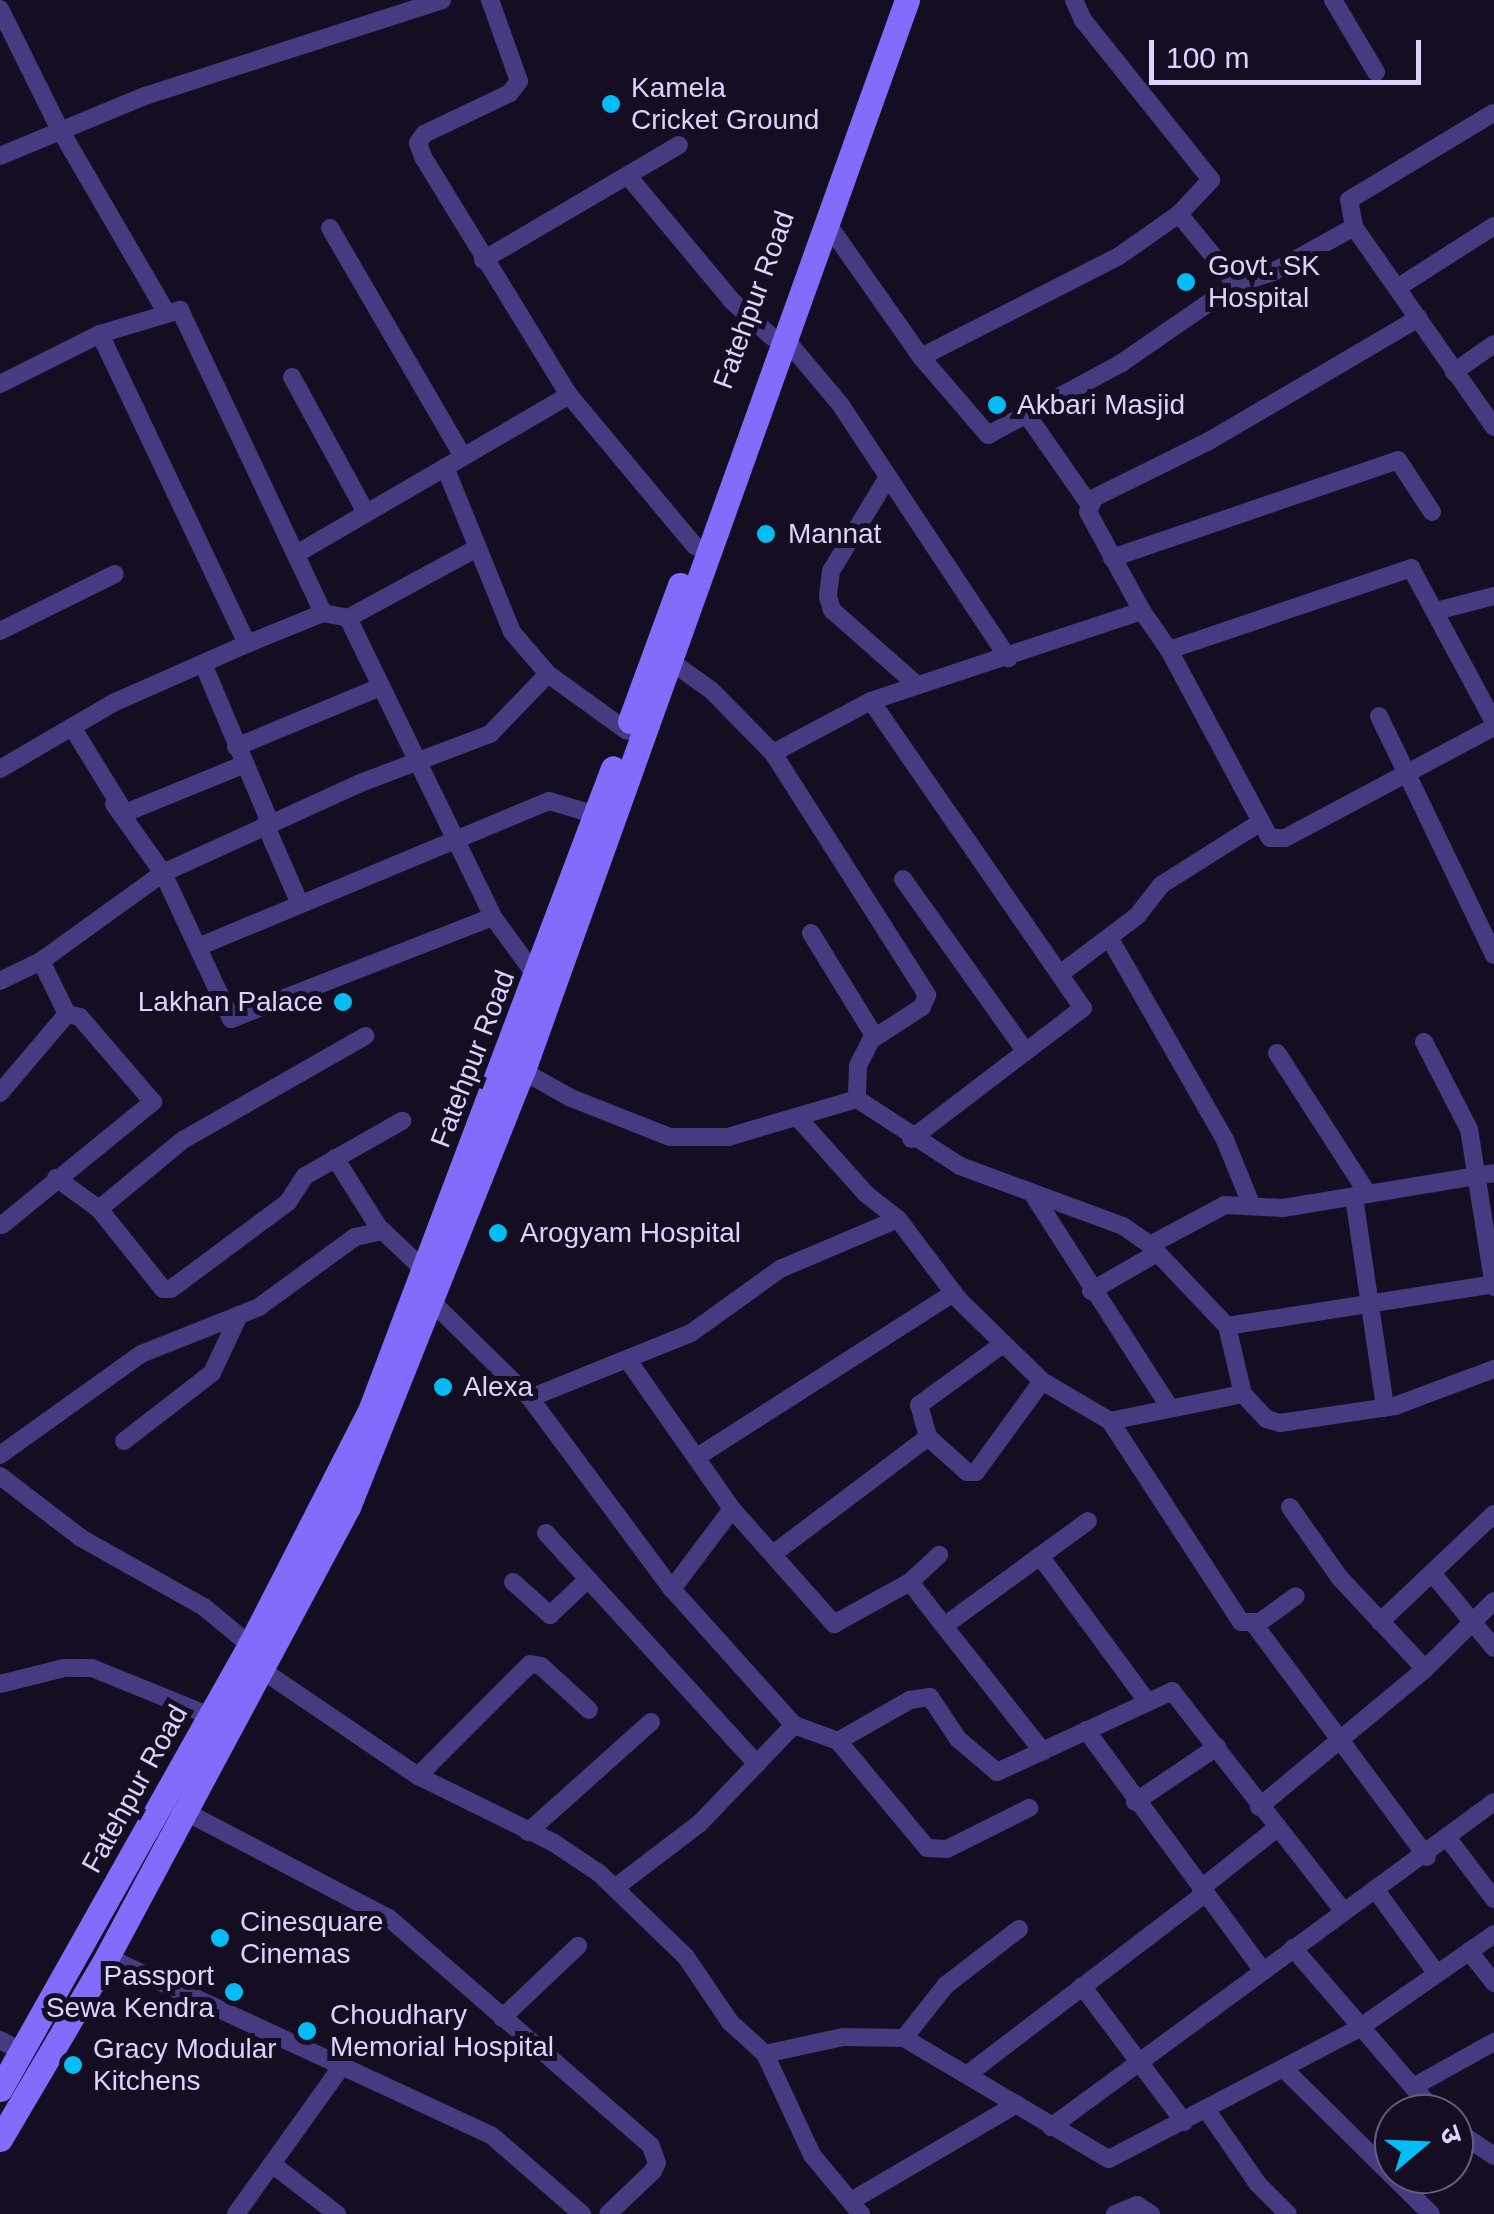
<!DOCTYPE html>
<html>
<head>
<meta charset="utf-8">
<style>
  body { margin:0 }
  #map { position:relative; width:1494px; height:2214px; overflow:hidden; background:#150e23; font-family:Arial,"Noto Sans Devanagari",sans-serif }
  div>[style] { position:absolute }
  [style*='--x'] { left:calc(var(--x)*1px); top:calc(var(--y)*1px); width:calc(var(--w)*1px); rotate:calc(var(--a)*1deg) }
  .street>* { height:18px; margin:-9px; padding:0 9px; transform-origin:9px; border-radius:9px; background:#473a81 }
  .secondary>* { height:25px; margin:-12.5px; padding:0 12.5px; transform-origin:12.5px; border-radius:12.5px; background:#836bfc }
  .dots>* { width:28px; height:28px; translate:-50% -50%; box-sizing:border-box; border:5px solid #150e23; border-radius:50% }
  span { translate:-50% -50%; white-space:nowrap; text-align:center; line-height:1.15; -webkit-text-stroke:10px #150e23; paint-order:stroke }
  .poi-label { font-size:28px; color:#ddd2fe }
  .left { translate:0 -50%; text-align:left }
  .right { translate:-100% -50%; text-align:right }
  .street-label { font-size:28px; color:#ddd2fe }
  .north { position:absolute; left:1374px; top:2094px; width:100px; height:100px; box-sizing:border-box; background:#150e23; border:2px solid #655c7b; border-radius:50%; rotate:71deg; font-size:28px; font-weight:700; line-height:40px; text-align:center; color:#ddd2fe }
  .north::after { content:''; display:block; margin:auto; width:35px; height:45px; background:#05bdf6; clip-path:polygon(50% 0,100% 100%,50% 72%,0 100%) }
  .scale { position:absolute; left:1149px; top:40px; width:272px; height:45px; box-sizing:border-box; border:5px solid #ddd2fe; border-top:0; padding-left:12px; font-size:30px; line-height:35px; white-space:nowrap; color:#ddd2fe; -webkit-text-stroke:8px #150e23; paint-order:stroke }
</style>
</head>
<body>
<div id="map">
  <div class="street">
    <i style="--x:490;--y:0;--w:86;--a:70.3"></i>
    <i style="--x:519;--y:81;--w:15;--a:127"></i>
    <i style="--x:510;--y:93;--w:95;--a:154.5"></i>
    <i style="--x:424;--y:134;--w:11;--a:124"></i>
    <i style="--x:418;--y:143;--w:15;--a:70"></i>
    <i style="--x:423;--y:157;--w:279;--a:58.5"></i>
    <i style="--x:569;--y:395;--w:197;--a:50.2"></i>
    <i style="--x:1074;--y:0;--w:22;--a:66"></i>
    <i style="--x:1083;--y:20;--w:205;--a:51.3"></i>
    <i style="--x:1211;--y:180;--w:47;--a:133.3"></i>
    <i style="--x:1333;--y:0;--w:84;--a:59.2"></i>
    <i style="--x:0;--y:9;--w:133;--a:63.6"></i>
    <i style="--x:59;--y:128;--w:211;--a:59.8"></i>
    <i style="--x:0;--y:156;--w:157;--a:-22.5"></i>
    <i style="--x:145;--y:96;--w:312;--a:-17.9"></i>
    <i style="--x:628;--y:176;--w:163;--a:50.2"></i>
    <i style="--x:732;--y:301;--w:54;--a:42"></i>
    <i style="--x:829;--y:226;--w:160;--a:54.9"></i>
    <i style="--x:921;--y:357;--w:103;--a:49.3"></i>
    <i style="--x:988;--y:435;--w:150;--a:-28.3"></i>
    <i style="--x:1120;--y:364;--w:141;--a:-34.6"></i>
    <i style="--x:1354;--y:227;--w:244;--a:55"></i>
    <i style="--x:330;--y:228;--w:263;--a:59.8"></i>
    <i style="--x:483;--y:260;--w:227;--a:-30.4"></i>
    <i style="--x:1397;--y:288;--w:115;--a:-32.6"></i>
    <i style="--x:100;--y:334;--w:343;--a:64.6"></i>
    <i style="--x:787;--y:341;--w:82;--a:49.9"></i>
    <i style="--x:840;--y:404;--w:305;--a:56.5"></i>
    <i style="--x:921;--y:357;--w:222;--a:-27"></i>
    <i style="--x:1119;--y:256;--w:73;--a:-35"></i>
    <i style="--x:1179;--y:214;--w:90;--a:50.8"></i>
    <i style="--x:1236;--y:284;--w:39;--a:-18"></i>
    <i style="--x:1273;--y:272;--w:93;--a:-29.1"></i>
    <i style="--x:1354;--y:227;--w:27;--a:-100"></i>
    <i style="--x:1349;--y:200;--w:168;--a:-31.1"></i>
    <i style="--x:1454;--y:372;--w:49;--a:-35"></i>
    <i style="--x:292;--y:377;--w:155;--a:61.4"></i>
    <i style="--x:0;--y:384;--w:112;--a:-26.6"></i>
    <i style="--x:100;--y:334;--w:84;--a:-16.7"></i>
    <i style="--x:180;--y:310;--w:335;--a:64.7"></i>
    <i style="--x:1027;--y:415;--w:108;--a:55.1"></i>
    <i style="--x:445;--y:467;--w:178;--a:67.9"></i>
    <i style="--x:512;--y:632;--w:55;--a:49.4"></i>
    <i style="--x:548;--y:674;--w:97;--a:35.8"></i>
    <i style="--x:888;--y:477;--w:110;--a:121.2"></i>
    <i style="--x:831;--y:571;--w:26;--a:97"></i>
    <i style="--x:828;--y:597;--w:14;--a:73"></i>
    <i style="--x:832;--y:610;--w:113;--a:41.4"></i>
    <i style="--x:298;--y:553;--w:314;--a:-30.2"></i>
    <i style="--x:1112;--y:558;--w:302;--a:-18.9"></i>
    <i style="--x:1398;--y:460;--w:62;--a:56.8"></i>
    <i style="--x:1142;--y:611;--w:113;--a:-118.6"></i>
    <i style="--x:1088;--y:512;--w:15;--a:-67"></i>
    <i style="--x:1094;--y:498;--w:128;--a:-26.4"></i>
    <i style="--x:1209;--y:441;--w:243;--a:-30.4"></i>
    <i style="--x:1436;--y:611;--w:60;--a:-14.5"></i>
    <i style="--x:348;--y:618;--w:145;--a:-28.5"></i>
    <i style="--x:0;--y:631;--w:128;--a:-26.4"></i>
    <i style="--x:1169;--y:650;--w:213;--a:61.8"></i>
    <i style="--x:1270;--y:838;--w:15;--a:0"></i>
    <i style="--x:1285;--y:838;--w:237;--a:-28"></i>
    <i style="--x:670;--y:661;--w:50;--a:35.3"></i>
    <i style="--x:711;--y:690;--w:88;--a:45.5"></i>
    <i style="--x:773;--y:753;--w:111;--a:-28"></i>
    <i style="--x:871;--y:701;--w:286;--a:-18.4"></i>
    <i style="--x:1142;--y:611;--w:47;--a:55.3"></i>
    <i style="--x:1169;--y:650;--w:256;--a:-18.7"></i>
    <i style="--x:1411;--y:568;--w:175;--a:61.7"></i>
    <i style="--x:204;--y:666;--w:169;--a:67.1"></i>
    <i style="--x:871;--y:701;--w:373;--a:55.4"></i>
    <i style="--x:1083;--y:1008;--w:216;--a:142.7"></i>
    <i style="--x:1379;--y:716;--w:265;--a:64.3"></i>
    <i style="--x:72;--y:727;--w:101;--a:58.4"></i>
    <i style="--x:125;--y:813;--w:130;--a:-22.2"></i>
    <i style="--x:236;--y:747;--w:154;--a:-22.6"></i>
    <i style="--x:773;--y:753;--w:287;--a:57.5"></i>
    <i style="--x:927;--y:995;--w:13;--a:113"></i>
    <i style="--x:922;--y:1007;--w:61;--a:147.1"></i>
    <i style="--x:871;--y:1040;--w:29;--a:117"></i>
    <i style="--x:858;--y:1066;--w:33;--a:92"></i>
    <i style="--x:0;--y:769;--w:131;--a:-30.3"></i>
    <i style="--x:113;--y:703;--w:146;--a:-23.8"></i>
    <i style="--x:247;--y:644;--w:82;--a:-22.2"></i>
    <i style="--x:323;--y:613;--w:25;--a:11"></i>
    <i style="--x:348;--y:618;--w:332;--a:64.1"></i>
    <i style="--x:493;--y:917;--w:73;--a:53.9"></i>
    <i style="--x:114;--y:804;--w:85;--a:54.6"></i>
    <i style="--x:163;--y:873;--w:161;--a:65"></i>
    <i style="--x:231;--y:1019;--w:281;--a:-21.3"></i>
    <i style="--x:265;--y:824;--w:87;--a:66.4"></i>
    <i style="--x:903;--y:879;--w:207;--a:54.6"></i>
    <i style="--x:811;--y:933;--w:122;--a:58.4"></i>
    <i style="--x:1110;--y:939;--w:232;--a:60.2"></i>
    <i style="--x:1225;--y:1140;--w:69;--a:67.9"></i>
    <i style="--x:198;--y:947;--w:380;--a:-22.6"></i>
    <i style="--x:549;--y:801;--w:49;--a:16.6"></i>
    <i style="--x:1060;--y:974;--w:96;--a:-37"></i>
    <i style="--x:1137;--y:916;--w:39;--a:-52"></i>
    <i style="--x:1161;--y:885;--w:115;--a:-32.2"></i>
    <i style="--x:0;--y:981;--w:46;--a:-26"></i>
    <i style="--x:41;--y:961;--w:150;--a:-35.8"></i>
    <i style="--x:163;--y:873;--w:220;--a:-24.5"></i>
    <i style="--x:363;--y:782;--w:136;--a:-20.7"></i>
    <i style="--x:490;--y:734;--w:83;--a:-46"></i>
    <i style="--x:1424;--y:1042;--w:98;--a:62.7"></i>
    <i style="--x:1469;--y:1129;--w:160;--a:81"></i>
    <i style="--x:1277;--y:1053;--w:168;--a:57.2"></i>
    <i style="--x:514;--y:1066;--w:65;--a:29.3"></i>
    <i style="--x:571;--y:1098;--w:106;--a:21.5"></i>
    <i style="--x:670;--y:1137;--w:58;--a:0"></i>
    <i style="--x:728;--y:1137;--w:134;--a:-16.4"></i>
    <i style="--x:857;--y:1099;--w:123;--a:33"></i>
    <i style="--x:960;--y:1166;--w:174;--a:20.2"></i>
    <i style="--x:1123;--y:1226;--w:33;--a:35"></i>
    <i style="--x:1150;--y:1245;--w:112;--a:46.5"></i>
    <i style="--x:1227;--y:1326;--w:270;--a:-8.9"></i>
    <i style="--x:0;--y:1093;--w:104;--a:-49.7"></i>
    <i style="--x:67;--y:1014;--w:59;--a:-116.1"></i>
    <i style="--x:799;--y:1119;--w:101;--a:48.2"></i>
    <i style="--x:866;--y:1194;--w:41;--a:38"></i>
    <i style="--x:335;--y:1158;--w:86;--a:57.8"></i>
    <i style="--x:56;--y:1178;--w:53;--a:35.8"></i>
    <i style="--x:99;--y:1209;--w:109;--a:-39.4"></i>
    <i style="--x:183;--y:1140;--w:210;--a:-29.7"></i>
    <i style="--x:1032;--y:1193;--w:255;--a:57.3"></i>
    <i style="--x:1354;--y:1197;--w:213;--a:81.6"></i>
    <i style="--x:99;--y:1209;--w:102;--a:51.3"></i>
    <i style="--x:163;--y:1289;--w:8;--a:0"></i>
    <i style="--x:171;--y:1289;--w:146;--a:-36.6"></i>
    <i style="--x:288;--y:1202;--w:31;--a:-57"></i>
    <i style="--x:305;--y:1176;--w:112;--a:-29.6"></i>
    <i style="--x:2;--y:1225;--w:195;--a:-39.2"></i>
    <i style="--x:153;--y:1102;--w:112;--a:-130.7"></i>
    <i style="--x:80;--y:1017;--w:13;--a:-167"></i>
    <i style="--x:1150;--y:1245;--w:85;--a:-28.1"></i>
    <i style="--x:1225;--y:1205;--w:58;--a:3"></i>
    <i style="--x:1283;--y:1208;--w:214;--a:-9.4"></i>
    <i style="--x:1091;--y:1291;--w:76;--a:-29.9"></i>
    <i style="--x:425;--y:1295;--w:147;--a:44.4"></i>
    <i style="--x:530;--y:1398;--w:174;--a:-22"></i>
    <i style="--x:691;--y:1333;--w:110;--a:-35.7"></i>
    <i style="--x:780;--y:1269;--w:128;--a:-23"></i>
    <i style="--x:898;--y:1219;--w:101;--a:53"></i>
    <i style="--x:959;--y:1300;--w:116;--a:44.3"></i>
    <i style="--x:1042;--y:1381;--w:79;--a:30.5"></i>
    <i style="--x:1110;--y:1421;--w:136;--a:-11.5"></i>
    <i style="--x:1243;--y:1394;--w:34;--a:47"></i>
    <i style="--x:1266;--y:1419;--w:15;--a:16"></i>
    <i style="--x:1280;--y:1423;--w:116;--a:-8.4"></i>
    <i style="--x:1395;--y:1406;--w:106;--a:-20.5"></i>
    <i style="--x:1227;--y:1326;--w:70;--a:76.8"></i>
    <i style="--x:1003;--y:1344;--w:104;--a:144"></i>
    <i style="--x:919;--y:1405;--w:33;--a:74"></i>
    <i style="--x:928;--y:1437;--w:52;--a:41.9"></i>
    <i style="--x:967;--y:1472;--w:9;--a:0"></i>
    <i style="--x:976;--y:1472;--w:112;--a:-54"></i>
    <i style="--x:627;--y:1359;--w:183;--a:55"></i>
    <i style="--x:732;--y:1509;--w:154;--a:48.4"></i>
    <i style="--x:834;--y:1624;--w:87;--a:-28.9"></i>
    <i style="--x:910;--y:1582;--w:56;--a:52.3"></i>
    <i style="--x:944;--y:1626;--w:178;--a:-36.1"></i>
    <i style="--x:530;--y:1398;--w:238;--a:53.4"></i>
    <i style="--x:672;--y:1589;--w:183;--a:48.1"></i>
    <i style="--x:794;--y:1725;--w:47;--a:20"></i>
    <i style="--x:838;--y:1741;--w:83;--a:-29.7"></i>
    <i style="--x:910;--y:1700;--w:20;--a:-9"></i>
    <i style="--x:930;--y:1697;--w:50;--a:56.3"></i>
    <i style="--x:958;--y:1739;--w:51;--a:40.2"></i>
    <i style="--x:997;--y:1772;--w:193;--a:-24.8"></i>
    <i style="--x:1172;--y:1691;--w:276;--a:52.1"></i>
    <i style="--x:1110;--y:1421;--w:240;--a:56.9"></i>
    <i style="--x:1241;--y:1622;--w:19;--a:0"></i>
    <i style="--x:1260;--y:1622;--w:44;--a:-35.8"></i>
    <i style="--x:124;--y:1441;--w:111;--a:-37.7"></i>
    <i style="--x:212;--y:1373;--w:64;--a:-65"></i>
    <i style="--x:0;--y:1455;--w:173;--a:-35.6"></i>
    <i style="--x:141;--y:1354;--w:127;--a:-21.7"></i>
    <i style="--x:259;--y:1307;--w:119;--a:-36.1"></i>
    <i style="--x:355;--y:1237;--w:29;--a:-12"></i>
    <i style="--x:383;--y:1231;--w:57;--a:43.6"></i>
    <i style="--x:697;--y:1457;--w:304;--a:-32.6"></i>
    <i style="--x:0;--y:1476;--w:102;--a:37.4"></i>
    <i style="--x:81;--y:1538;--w:141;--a:29.3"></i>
    <i style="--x:204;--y:1607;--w:60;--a:39.6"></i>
    <i style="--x:1290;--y:1507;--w:85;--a:55"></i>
    <i style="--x:1339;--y:1577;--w:126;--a:46.9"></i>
    <i style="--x:546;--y:1533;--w:313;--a:47.6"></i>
    <i style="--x:773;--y:1554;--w:194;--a:-37"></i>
    <i style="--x:1040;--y:1556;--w:180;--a:53.6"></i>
    <i style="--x:1432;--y:1573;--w:97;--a:50.4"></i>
    <i style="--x:513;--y:1582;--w:50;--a:41.7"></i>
    <i style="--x:550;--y:1615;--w:52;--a:-43.5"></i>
    <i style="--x:910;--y:1582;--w:40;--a:-43"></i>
    <i style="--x:672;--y:1589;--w:100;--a:-53.1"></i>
    <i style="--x:1380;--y:1622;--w:157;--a:-43.5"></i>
    <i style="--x:1254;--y:1624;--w:290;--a:53.4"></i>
    <i style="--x:944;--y:1626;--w:160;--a:51.8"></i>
    <i style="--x:259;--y:1668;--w:192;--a:34.2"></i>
    <i style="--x:418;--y:1776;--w:152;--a:26.2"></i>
    <i style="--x:554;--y:1843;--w:54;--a:33.7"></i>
    <i style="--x:599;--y:1873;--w:121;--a:44"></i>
    <i style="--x:686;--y:1957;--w:78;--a:55.9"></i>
    <i style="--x:730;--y:2022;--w:47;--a:42.4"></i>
    <i style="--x:765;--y:2054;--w:80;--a:-12.3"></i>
    <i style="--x:843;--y:2037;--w:61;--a:0.9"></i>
    <i style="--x:904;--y:2038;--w:238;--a:30.6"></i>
    <i style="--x:1109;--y:2159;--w:281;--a:-27.6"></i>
    <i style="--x:1358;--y:2029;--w:166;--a:-34.9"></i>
    <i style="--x:0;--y:1684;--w:66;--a:-14"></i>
    <i style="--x:64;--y:1668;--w:28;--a:0"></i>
    <i style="--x:92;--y:1668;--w:127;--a:22.1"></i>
    <i style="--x:1086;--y:1730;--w:299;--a:53.7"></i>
    <i style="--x:838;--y:1741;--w:139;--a:50.2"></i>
    <i style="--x:927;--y:1848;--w:20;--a:3"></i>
    <i style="--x:947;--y:1849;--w:92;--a:-26.6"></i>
    <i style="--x:418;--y:1776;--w:158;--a:-45"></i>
    <i style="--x:530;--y:1664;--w:11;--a:10"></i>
    <i style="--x:541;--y:1666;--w:65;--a:42.5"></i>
    <i style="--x:1135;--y:1802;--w:99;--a:-33.9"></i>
    <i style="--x:1259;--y:1807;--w:216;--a:-39.7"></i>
    <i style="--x:1425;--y:1669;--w:97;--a:-44.6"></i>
    <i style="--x:182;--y:1810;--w:233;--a:27.6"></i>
    <i style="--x:389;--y:1918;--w:347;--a:41"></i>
    <i style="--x:651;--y:2146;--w:18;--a:71"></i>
    <i style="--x:657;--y:2163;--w:9;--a:117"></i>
    <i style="--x:653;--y:2171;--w:62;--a:136.3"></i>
    <i style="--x:528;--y:1832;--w:165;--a:-41.8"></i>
    <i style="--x:1449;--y:1840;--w:74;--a:52.7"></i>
    <i style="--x:616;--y:1887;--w:106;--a:-37.3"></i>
    <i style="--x:700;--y:1823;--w:136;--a:-46.2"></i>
    <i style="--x:1375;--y:1889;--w:105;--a:53.9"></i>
    <i style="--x:1293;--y:1948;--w:184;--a:49.2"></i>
    <i style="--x:1413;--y:2087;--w:93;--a:-29.1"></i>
    <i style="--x:1469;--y:1951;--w:41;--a:52"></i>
    <i style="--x:107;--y:1957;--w:423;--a:24.9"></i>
    <i style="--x:491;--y:2135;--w:121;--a:41"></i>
    <i style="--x:1082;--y:1986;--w:170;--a:53.1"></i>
    <i style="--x:502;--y:2018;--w:105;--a:-43.5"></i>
    <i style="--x:904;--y:2038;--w:68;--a:-51.6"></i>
    <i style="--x:946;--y:1985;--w:92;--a:-37.5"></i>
    <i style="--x:0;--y:2040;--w:24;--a:28"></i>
    <i style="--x:765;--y:2054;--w:111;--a:65"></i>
    <i style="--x:812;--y:2155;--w:77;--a:50.3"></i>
    <i style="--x:1285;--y:2070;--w:205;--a:44.6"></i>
    <i style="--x:968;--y:2074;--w:290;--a:-37.3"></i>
    <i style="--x:1199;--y:1898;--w:13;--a:-67"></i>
    <i style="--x:1204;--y:1886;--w:93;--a:-38.5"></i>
    <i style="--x:1413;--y:2087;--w:37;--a:47"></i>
    <i style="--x:1206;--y:2109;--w:91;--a:55.3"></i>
    <i style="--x:1258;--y:2184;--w:42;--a:45"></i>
    <i style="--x:1051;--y:2127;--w:549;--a:-36.27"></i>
    <i style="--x:1454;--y:2129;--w:48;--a:34"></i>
    <i style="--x:272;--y:2164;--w:82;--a:37.6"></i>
    <i style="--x:851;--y:2201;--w:192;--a:-30.3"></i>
    <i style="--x:236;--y:2214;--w:182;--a:-54.4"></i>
    <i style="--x:1115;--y:2214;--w:24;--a:-22"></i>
    <i style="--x:1137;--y:2205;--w:17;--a:33"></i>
  </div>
  <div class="secondary">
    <i style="--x:630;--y:721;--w:145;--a:-69.8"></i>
    <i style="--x:0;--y:2089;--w:510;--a:-60.62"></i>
    <i style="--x:250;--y:1645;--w:263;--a:-62.9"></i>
    <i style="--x:370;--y:1411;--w:687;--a:-69.3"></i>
    <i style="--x:0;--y:2139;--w:211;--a:-59.5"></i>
    <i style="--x:107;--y:1957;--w:510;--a:-61.83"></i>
    <i style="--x:348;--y:1507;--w:471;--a:-68.2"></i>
    <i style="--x:523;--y:1070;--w:1137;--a:-70.26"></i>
  </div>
  <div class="dots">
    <i style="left:611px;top:104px;background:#05bdf6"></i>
    <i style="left:1186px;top:282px;background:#05bdf6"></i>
    <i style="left:997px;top:405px;background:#05bdf6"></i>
    <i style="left:766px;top:534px;background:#05bdf6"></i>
    <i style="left:343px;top:1002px;background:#05bdf6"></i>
    <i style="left:498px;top:1233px;background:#05bdf6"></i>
    <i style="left:443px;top:1387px;background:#05bdf6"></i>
    <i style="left:220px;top:1938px;background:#05bdf6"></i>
    <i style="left:234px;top:1992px;background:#05bdf6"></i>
    <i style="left:307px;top:2031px;background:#05bdf6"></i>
    <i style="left:73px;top:2065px;background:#05bdf6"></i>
  </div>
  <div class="poi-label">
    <span class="left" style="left:631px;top:104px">Kamela<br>Cricket Ground</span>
    <span class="left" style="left:1208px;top:282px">Govt. SK<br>Hospital</span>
    <span class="left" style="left:1017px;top:405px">Akbari Masjid</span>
    <span class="left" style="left:788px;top:534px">Mannat</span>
    <span class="right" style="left:323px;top:1002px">Lakhan Palace</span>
    <span class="left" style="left:520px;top:1233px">Arogyam Hospital</span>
    <span class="left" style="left:463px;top:1387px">Alexa</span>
    <span class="left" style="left:240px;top:1938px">Cinesquare<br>Cinemas</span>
    <span class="right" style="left:214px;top:1992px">Passport<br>Sewa Kendra</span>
    <span class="left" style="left:330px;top:2031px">Choudhary<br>Memorial Hospital</span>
    <span class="left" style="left:93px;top:2065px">Gracy Modular<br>Kitchens</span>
  </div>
  <div class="street-label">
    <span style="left:754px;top:300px;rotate:-70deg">Fatehpur Road</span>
    <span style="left:473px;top:1059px;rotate:-69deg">Fatehpur Road</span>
    <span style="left:135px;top:1789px;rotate:-61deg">Fatehpur Road</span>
  </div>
  <div class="north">उ</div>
  <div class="scale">100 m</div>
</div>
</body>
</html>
